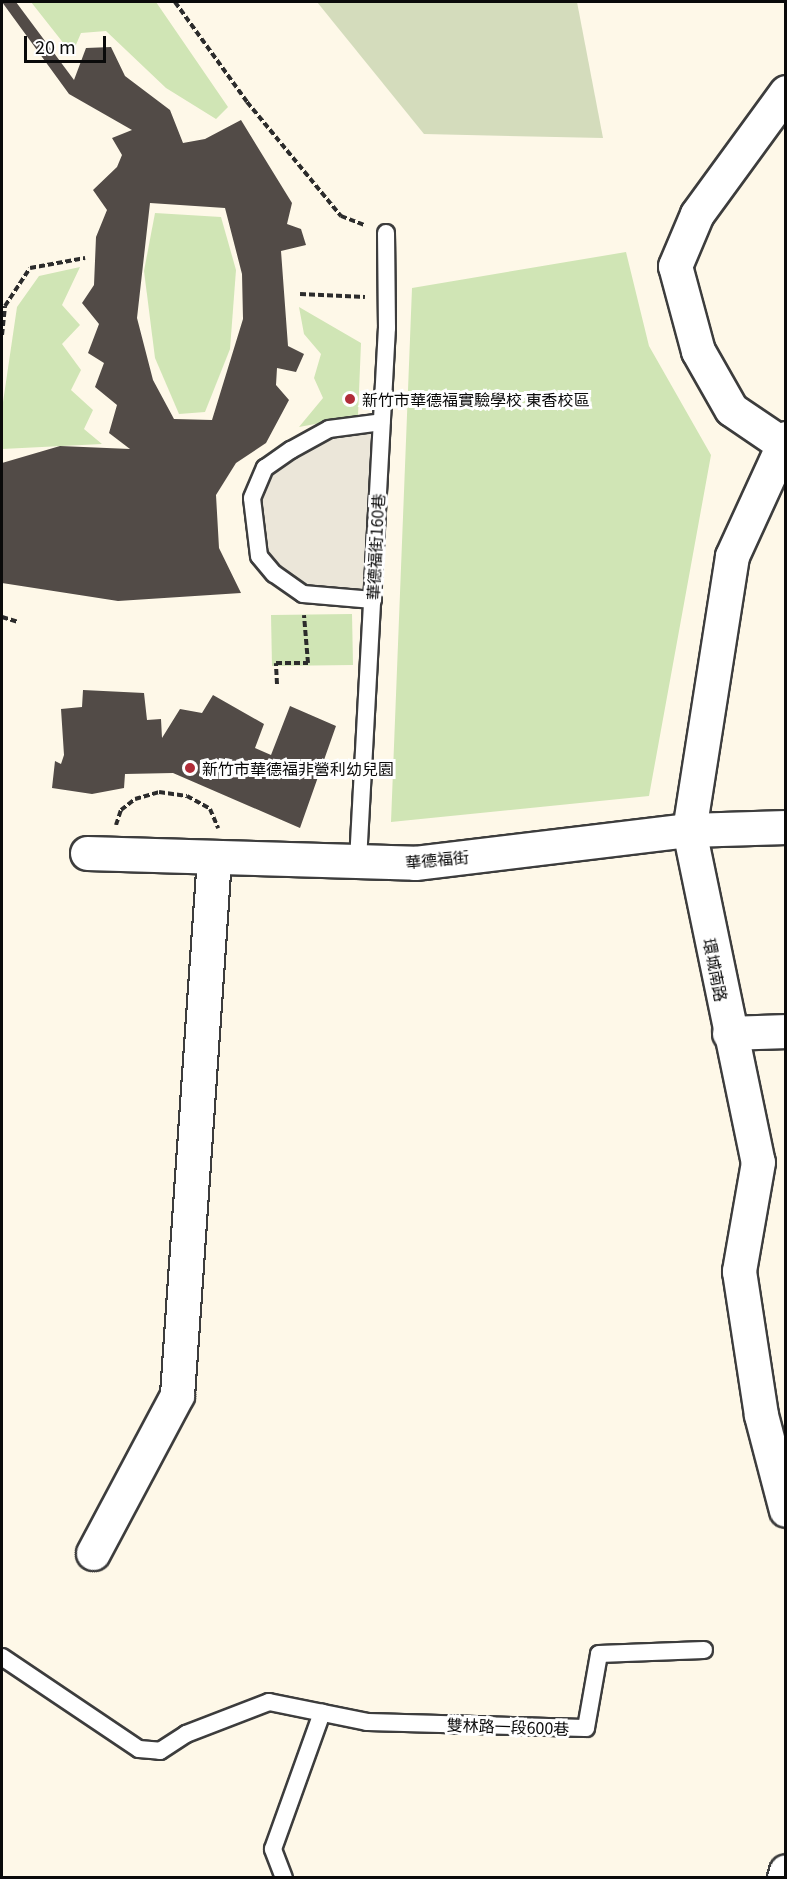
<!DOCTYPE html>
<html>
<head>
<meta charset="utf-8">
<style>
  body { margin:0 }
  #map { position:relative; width:787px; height:1879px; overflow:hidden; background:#fef8e8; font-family:Georgia,"Noto Sans TC",serif }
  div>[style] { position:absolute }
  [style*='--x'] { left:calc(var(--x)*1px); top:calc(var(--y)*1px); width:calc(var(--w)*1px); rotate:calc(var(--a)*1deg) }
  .green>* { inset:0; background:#d0e5b5 }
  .cemetery>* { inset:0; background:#d4dcbc }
  .plaza>* { inset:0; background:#ebe6d9 }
  .building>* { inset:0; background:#524b47 }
  .path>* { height:4px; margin-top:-2px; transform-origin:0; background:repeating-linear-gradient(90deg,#2c2c2c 0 6px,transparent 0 9px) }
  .roads { filter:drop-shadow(2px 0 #3d3d3d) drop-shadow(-2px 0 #3d3d3d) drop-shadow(0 2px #3d3d3d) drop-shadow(0 -2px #3d3d3d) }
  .lane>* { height:16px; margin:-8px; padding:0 8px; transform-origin:8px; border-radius:8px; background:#fff }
  .street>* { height:33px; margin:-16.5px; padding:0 16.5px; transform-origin:16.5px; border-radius:16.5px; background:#fff }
  .dots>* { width:16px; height:16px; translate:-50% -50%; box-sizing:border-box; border:3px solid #fff; border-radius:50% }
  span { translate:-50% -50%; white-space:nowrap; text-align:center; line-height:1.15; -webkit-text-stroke:6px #fff; paint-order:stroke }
  .poi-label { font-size:16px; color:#0a0a0a }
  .left { translate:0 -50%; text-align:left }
  .street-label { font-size:16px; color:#0a0a0a }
  .frame { position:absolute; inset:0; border:3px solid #0a0a0a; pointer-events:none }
  .scale { position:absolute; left:24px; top:36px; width:82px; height:27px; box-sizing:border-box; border:3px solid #0a0a0a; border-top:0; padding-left:8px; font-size:18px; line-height:21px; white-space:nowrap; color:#0a0a0a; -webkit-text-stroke:4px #fff; paint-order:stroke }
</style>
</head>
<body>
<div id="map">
  <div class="green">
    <i style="clip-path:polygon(31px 2px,156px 2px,228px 107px,216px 119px,166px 88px,106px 31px,81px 33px,72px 54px)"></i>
    <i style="clip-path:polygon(155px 213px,221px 217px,236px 270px,230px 349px,205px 412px,179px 414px,155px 358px,144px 271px)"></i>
    <i style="clip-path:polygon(626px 252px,649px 346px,711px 455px,649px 796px,391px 822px,412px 288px)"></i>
    <i style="clip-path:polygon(80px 267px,62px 305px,80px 325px,62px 344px,81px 370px,71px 390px,93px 410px,84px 429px,102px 444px,2px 449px,2px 409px,17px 307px,39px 276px)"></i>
    <i style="clip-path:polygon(299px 307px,361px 343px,358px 416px,299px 427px,323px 398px,314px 378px,321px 354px,304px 334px)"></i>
    <i style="clip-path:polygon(352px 614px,353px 665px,272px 666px,271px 615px)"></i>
  </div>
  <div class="cemetery">
    <i style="clip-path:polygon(317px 2px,577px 2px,603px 138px,424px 134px)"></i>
  </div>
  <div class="plaza">
    <i style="clip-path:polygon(382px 422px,373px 600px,340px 600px,274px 574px,252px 528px,265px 468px,329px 429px)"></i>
  </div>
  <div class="building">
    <i style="clip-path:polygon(evenodd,2px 2px,16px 2px,74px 80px,86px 48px,111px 47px,125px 76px,170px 110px,183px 143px,205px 139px,241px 120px,292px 203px,287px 224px,301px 229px,306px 245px,281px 251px,288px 346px,304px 354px,296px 372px,277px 368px,276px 385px,289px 400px,266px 443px,236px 463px,216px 495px,219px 548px,241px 593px,118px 601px,2px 583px,2px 463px,60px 446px,130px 449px,109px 433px,117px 405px,95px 387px,104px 363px,88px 353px,99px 324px,82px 303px,94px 285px,96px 237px,107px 210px,93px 190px,117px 167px,122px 155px,112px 138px,132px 130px,69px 94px,2px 2px,150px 203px,225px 208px,242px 274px,243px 319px,212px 420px,174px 419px,153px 380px,137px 318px,150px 203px)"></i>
    <i style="clip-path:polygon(83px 690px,144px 693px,147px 720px,161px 719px,162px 738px,180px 709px,202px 713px,213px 695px,264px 724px,255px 748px,271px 755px,290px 706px,336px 726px,300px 828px,173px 773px,125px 774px,124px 788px,92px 794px,52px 788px,55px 761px,61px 764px,64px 755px,61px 709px,82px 707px)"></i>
  </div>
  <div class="path">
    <i style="--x:175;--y:2;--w:123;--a:54.2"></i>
    <i style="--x:247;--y:102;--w:148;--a:50.5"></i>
    <i style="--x:341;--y:216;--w:26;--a:21"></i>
    <i style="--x:300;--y:294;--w:65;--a:2.6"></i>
    <i style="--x:2;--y:335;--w:29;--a:-84"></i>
    <i style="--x:5;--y:306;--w:45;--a:-56.7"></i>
    <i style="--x:30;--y:268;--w:56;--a:-10.3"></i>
    <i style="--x:2;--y:617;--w:17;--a:17"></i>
    <i style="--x:277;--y:684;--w:21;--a:-93"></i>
    <i style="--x:276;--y:663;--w:32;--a:0"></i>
    <i style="--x:308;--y:663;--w:48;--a:-94.8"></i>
    <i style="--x:116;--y:825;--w:16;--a:-72"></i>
    <i style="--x:121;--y:810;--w:18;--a:-38"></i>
    <i style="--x:135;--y:799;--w:25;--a:-16"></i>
    <i style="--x:159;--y:792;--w:28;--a:8"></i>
    <i style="--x:187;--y:796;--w:26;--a:29"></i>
    <i style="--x:210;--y:809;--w:21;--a:67"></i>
  </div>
  <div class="roads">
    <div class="lane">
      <i style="--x:373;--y:600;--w:70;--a:-175.1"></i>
      <i style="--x:303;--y:594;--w:35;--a:-145"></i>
      <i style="--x:274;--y:574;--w:23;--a:-130"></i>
      <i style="--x:259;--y:556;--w:58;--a:-96.9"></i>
      <i style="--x:252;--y:498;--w:33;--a:-67"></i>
      <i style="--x:265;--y:468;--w:32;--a:-35"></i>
      <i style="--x:291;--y:450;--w:43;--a:-28.9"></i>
      <i style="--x:329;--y:429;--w:53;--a:-7.5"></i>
      <i style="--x:358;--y:861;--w:534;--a:-86.89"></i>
      <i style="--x:387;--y:328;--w:95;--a:-90.6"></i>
      <i style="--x:2;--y:1657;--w:165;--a:33.9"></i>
      <i style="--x:139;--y:1749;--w:21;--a:5"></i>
      <i style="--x:160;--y:1751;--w:31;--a:-33"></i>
      <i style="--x:186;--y:1734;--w:89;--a:-21.1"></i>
      <i style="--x:269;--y:1702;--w:100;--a:11.5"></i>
      <i style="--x:367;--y:1722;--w:219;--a:1.6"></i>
      <i style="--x:586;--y:1728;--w:75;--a:-80"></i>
      <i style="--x:599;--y:1654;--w:105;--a:-2.2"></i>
      <i style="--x:284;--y:1878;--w:31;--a:-111"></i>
      <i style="--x:273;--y:1849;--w:145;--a:-70.2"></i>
    </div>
    <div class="street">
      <i style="--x:786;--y:438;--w:130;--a:114.6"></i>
      <i style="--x:732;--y:556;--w:277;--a:98.9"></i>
      <i style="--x:689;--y:830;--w:339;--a:78.3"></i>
      <i style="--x:758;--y:1162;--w:111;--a:99.9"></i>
      <i style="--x:739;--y:1271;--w:146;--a:81.3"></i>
      <i style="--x:761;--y:1415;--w:98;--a:75.3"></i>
      <i style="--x:781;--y:443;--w:60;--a:-145.8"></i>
      <i style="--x:731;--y:409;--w:67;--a:-119.6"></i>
      <i style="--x:698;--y:351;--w:88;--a:-105.1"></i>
      <i style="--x:675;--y:266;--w:56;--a:-67.1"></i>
      <i style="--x:697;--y:214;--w:151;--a:-53.9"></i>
      <i style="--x:87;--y:853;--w:328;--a:1.7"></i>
      <i style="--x:415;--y:863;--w:276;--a:-6.9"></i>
      <i style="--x:689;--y:830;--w:97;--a:-1.8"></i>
      <i style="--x:729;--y:1033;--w:57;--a:-2"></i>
      <i style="--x:93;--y:1553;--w:179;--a:-62"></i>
      <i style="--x:177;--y:1395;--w:538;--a:-86.06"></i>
      <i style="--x:784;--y:1878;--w:7;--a:-74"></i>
    </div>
  </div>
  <div class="dots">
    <i style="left:350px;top:399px;background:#b02c38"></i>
    <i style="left:190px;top:768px;background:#b02c38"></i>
  </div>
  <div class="poi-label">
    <span class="left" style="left:362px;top:399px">新竹市華德福實驗學校 東香校區</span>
    <span class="left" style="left:202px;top:768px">新竹市華德福非營利幼兒園</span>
  </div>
  <div class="street-label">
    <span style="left:375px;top:547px;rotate:-87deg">華德福街160巷</span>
    <span style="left:437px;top:859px;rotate:-5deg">華德福街</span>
    <span style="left:716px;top:970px;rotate:79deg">環城南路</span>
    <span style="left:508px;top:1726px;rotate:2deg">雙林路一段600巷</span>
  </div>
  <div class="frame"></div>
  <div class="scale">20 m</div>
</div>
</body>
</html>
